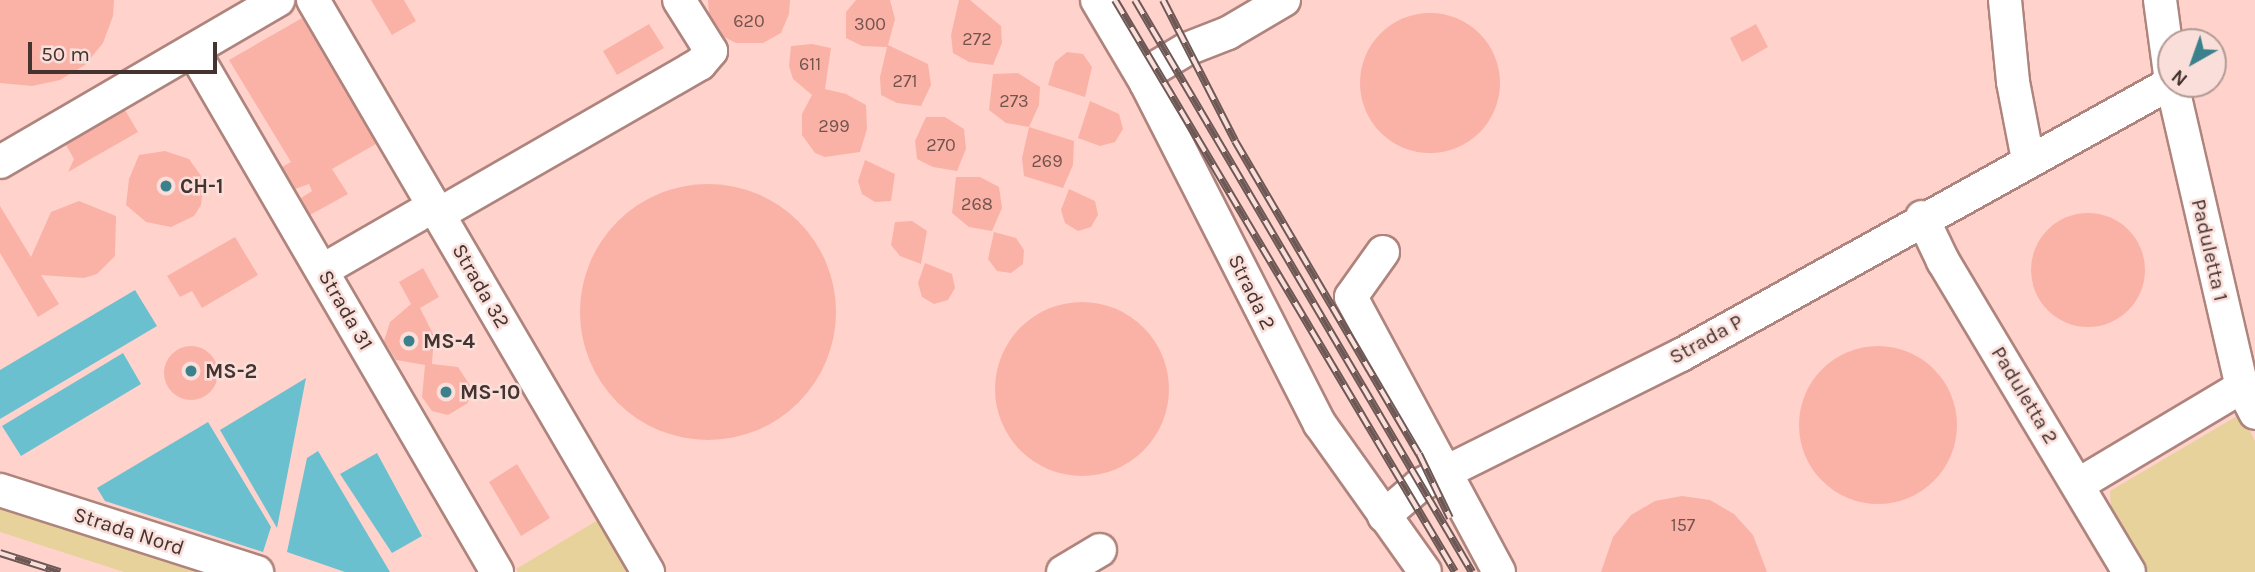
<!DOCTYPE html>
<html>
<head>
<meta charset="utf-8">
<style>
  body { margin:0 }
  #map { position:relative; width:2255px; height:572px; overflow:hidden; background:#faded9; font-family:Karla,sans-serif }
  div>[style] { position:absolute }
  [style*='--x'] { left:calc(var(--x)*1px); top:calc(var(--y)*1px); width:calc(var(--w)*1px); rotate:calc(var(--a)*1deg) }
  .built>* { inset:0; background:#ffd3cc }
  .green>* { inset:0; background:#e7d29c }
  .water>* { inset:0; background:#6ac0ce }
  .building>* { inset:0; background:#fab2a7 }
  .round { border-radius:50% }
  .roads { filter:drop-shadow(2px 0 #ae847d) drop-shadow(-2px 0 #ae847d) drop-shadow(0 2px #ae847d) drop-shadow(0 -2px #ae847d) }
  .minor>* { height:32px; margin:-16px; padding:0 16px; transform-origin:16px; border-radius:16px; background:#fff }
  .rail>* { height:8px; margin-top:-4px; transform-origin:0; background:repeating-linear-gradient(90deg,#faded9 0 16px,#6d5855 0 32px); box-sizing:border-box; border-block:2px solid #6d5855 }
  .dots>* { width:19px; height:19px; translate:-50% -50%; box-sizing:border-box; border:4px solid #faded9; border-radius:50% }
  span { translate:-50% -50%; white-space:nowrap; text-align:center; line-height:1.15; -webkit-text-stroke:5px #faded9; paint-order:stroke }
  .number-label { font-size:18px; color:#72534e }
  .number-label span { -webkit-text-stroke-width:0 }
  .poi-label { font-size:21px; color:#453330; font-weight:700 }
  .left { translate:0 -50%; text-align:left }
  .street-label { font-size:21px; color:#453330 }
  .north { position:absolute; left:2157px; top:28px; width:70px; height:70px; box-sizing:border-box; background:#faded9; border:2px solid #b29a95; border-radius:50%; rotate:220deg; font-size:19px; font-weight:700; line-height:28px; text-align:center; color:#453330 }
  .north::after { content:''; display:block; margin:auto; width:24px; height:32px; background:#3b818c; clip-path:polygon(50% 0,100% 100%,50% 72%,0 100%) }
  .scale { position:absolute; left:28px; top:42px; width:189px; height:32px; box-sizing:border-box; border:4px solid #453330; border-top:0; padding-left:9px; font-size:21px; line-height:24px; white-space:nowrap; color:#453330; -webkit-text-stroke:5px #faded9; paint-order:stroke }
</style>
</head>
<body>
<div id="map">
  <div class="built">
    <i style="clip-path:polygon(evenodd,0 0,2255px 0,2255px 572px,0 572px,0 0,2171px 42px,2213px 42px,2213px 84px,2171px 84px,2171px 42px)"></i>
  </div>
  <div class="green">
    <i style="clip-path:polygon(2237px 416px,2244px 419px,2255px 441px,2255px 572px,2147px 572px,2111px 511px,2110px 491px)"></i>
    <i style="clip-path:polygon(0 503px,212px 572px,124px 572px,0 532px)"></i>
    <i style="clip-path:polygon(603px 517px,635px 572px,518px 572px,516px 569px)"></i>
  </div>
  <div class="water">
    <i style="clip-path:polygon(135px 290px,157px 326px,0 419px,0 370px)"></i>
    <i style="clip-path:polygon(123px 353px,141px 384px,21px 456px,2px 426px)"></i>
    <i style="clip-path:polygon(306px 378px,277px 528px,220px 430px)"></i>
    <i style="clip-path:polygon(208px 422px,271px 527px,263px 552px,105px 501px,97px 488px)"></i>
    <i style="clip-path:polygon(318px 451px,390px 572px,345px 572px,287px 552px,307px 458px)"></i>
    <i style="clip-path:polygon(377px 453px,422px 536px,392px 553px,340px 474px)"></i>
  </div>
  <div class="building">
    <i style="clip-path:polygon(0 0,114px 0,113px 16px,103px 43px,85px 65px,60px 80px,32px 86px,0 83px)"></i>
    <i style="clip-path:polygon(371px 0,404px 0,416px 21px,392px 35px)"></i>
    <i style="clip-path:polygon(708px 0,790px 0,789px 14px,781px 33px,763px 43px,736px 43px,724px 37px,709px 13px)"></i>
    <i style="clip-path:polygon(856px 0,890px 0,895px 19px,888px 45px,928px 64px,931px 85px,921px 106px,897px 103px,881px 95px,880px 77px,887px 47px,862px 46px,846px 38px,846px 12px)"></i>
    <i style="clip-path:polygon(959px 0,970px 0,1001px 26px,1002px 43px,993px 65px,969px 62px,953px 53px,951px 35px)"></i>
    <i class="round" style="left:1360px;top:13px;width:140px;height:140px"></i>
    <i style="clip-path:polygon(302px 18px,376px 144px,332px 169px,348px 194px,310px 215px,301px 198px,312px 191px,309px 184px,295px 189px,282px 167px,291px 162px,229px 60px)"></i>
    <i style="clip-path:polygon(649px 24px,664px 48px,617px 75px,603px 51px)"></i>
    <i style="clip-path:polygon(1756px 24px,1768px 47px,1742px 62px,1730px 38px)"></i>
    <i style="clip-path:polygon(812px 44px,831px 48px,825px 89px,846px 94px,866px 105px,867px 129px,860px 152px,825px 157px,815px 153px,802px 135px,802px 114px,812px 95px,793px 79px,789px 66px,791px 46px)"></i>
    <i style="clip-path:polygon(1067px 52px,1083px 54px,1092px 67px,1085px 97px,1048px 85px,1055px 62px)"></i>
    <i style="clip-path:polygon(1018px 73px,1040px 87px,1039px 105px,1029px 127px,1074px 141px,1073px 165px,1063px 188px,1024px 176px,1022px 158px,1029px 127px,1006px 123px,989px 110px,993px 74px)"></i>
    <i style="clip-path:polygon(1090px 101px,1119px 114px,1123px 129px,1115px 142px,1100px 146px,1078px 138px)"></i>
    <i style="clip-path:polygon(125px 110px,138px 132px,68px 172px,74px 159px,66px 145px)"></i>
    <i style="clip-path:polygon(926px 117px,945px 117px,964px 129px,966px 149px,957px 171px,933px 167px,917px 159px,915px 141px)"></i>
    <i style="clip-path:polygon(165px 151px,189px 159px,204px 180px,201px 205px,194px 216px,171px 227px,146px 222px,126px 205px,129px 179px,139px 155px)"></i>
    <i style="clip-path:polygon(865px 160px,895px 174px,891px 201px,875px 202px,862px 194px,858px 181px)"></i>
    <i style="clip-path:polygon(956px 177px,980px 177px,999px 187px,1002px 208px,992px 231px,969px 227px,952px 213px)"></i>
    <i class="round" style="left:580px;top:184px;width:256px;height:256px"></i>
    <i style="clip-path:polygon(1069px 189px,1095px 201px,1098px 215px,1091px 227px,1078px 231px,1065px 223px,1061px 210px)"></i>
    <i style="clip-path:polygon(79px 201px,116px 216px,115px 256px,97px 274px,84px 278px,41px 275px,59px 304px,38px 317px,0 253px,0 206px,31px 257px,51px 212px)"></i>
    <i class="round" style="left:2031px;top:213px;width:114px;height:114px"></i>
    <i style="clip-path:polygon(912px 221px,927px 231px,921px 264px,900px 256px,891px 245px,895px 222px)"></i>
    <i style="clip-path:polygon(994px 232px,1016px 238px,1024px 250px,1023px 264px,1011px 273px,997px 271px,988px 259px)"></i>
    <i style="clip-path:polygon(235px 237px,258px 275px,202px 308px,192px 291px,180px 297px,167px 276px)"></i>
    <i style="clip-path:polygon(925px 263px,952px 274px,955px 288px,948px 300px,934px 304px,922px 297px,918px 283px)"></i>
    <i style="clip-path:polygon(423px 268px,439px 297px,420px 308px,434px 336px,432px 364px,458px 367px,471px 387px,468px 403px,448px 415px,432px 411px,422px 397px,425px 365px,396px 360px,384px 341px,390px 322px,411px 304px,399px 282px)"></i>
    <i class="round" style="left:995px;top:302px;width:174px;height:174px"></i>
    <i class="round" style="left:164px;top:346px;width:54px;height:54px"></i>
    <i class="round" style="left:1799px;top:346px;width:158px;height:158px"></i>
    <i style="clip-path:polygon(517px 464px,550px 518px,521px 536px,489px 482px)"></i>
    <i style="clip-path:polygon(1682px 496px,1710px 500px,1734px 514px,1753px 535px,1767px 572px,1601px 572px,1613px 537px,1631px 515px,1655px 501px)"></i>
  </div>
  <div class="roads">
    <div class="minor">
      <i style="--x:313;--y:0;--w:663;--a:59.64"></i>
      <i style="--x:1097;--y:0;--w:96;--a:59.4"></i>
      <i style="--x:1146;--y:83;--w:383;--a:63"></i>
      <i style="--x:1320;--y:424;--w:181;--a:54.6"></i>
      <i style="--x:2005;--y:0;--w:82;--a:84.4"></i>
      <i style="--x:2013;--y:82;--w:79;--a:79.1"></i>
      <i style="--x:2160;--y:0;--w:82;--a:82.3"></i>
      <i style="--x:193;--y:50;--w:604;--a:59.78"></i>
      <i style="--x:1146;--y:83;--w:17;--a:-59"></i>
      <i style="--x:1155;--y:68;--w:37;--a:-31"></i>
      <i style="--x:1187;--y:49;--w:44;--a:-21.3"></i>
      <i style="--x:1228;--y:33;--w:65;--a:-30.5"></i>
      <i style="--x:2172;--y:84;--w:311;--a:77"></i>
      <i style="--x:2242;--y:387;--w:29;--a:63"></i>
      <i style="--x:0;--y:162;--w:322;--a:-30.2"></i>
      <i style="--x:439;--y:214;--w:301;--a:-29.9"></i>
      <i style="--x:700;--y:64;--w:17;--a:-50"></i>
      <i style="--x:711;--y:51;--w:60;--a:-122.1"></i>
      <i style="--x:1922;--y:217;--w:49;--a:64.5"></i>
      <i style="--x:1943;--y:261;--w:362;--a:59.1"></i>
      <i style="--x:1383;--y:252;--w:55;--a:125.4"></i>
      <i style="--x:1351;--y:297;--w:312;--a:61.7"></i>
      <i style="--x:323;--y:270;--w:128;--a:-30"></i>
      <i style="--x:2079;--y:484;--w:190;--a:-30.8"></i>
      <i style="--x:0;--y:490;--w:270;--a:17.7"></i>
      <i style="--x:1384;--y:516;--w:48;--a:-40.7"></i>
      <i style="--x:1420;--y:485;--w:292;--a:-26.5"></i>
      <i style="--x:1681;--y:355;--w:560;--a:-29.03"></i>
      <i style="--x:1063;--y:572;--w:43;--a:-30.7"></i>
    </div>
  </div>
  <div class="rail">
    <i style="--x:1115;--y:0;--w:665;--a:59.27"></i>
    <i style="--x:1135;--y:0;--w:664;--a:59.5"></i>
    <i style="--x:1163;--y:0;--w:158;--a:62.9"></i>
    <i style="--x:1235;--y:141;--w:363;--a:59.6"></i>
    <i style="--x:1419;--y:454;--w:71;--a:64.2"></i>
    <i style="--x:0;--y:553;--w:63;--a:17.6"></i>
  </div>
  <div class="dots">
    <i style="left:166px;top:186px;background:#3b818c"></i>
    <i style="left:409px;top:341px;background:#3b818c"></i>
    <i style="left:191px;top:371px;background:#3b818c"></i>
    <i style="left:446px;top:392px;background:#3b818c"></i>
  </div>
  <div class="number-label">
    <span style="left:749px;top:21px">620</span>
    <span style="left:870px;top:24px">300</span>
    <span style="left:977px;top:39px">272</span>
    <span style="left:810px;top:64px">611</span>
    <span style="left:905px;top:81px">271</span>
    <span style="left:1014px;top:101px">273</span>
    <span style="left:834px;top:126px">299</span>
    <span style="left:941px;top:145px">270</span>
    <span style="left:1047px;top:161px">269</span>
    <span style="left:977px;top:204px">268</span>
    <span style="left:1683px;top:525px">157</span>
  </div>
  <div class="poi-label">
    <span class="left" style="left:180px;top:186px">CH-1</span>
    <span class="left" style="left:423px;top:341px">MS-4</span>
    <span class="left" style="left:205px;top:371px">MS-2</span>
    <span class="left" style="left:460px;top:392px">MS-10</span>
  </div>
  <div class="street-label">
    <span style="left:2210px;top:250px;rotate:77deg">Paduletta 1</span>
    <span style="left:481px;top:286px;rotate:60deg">Strada 32</span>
    <span style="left:1252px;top:292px;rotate:64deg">Strada 2</span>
    <span style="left:346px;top:310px;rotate:60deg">Strada 31</span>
    <span style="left:1706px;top:339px;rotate:-29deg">Strada P</span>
    <span style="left:2025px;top:395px;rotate:59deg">Paduletta 2</span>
    <span style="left:129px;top:531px;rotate:18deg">Strada Nord</span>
  </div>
  <div class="north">N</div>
  <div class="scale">50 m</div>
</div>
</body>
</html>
